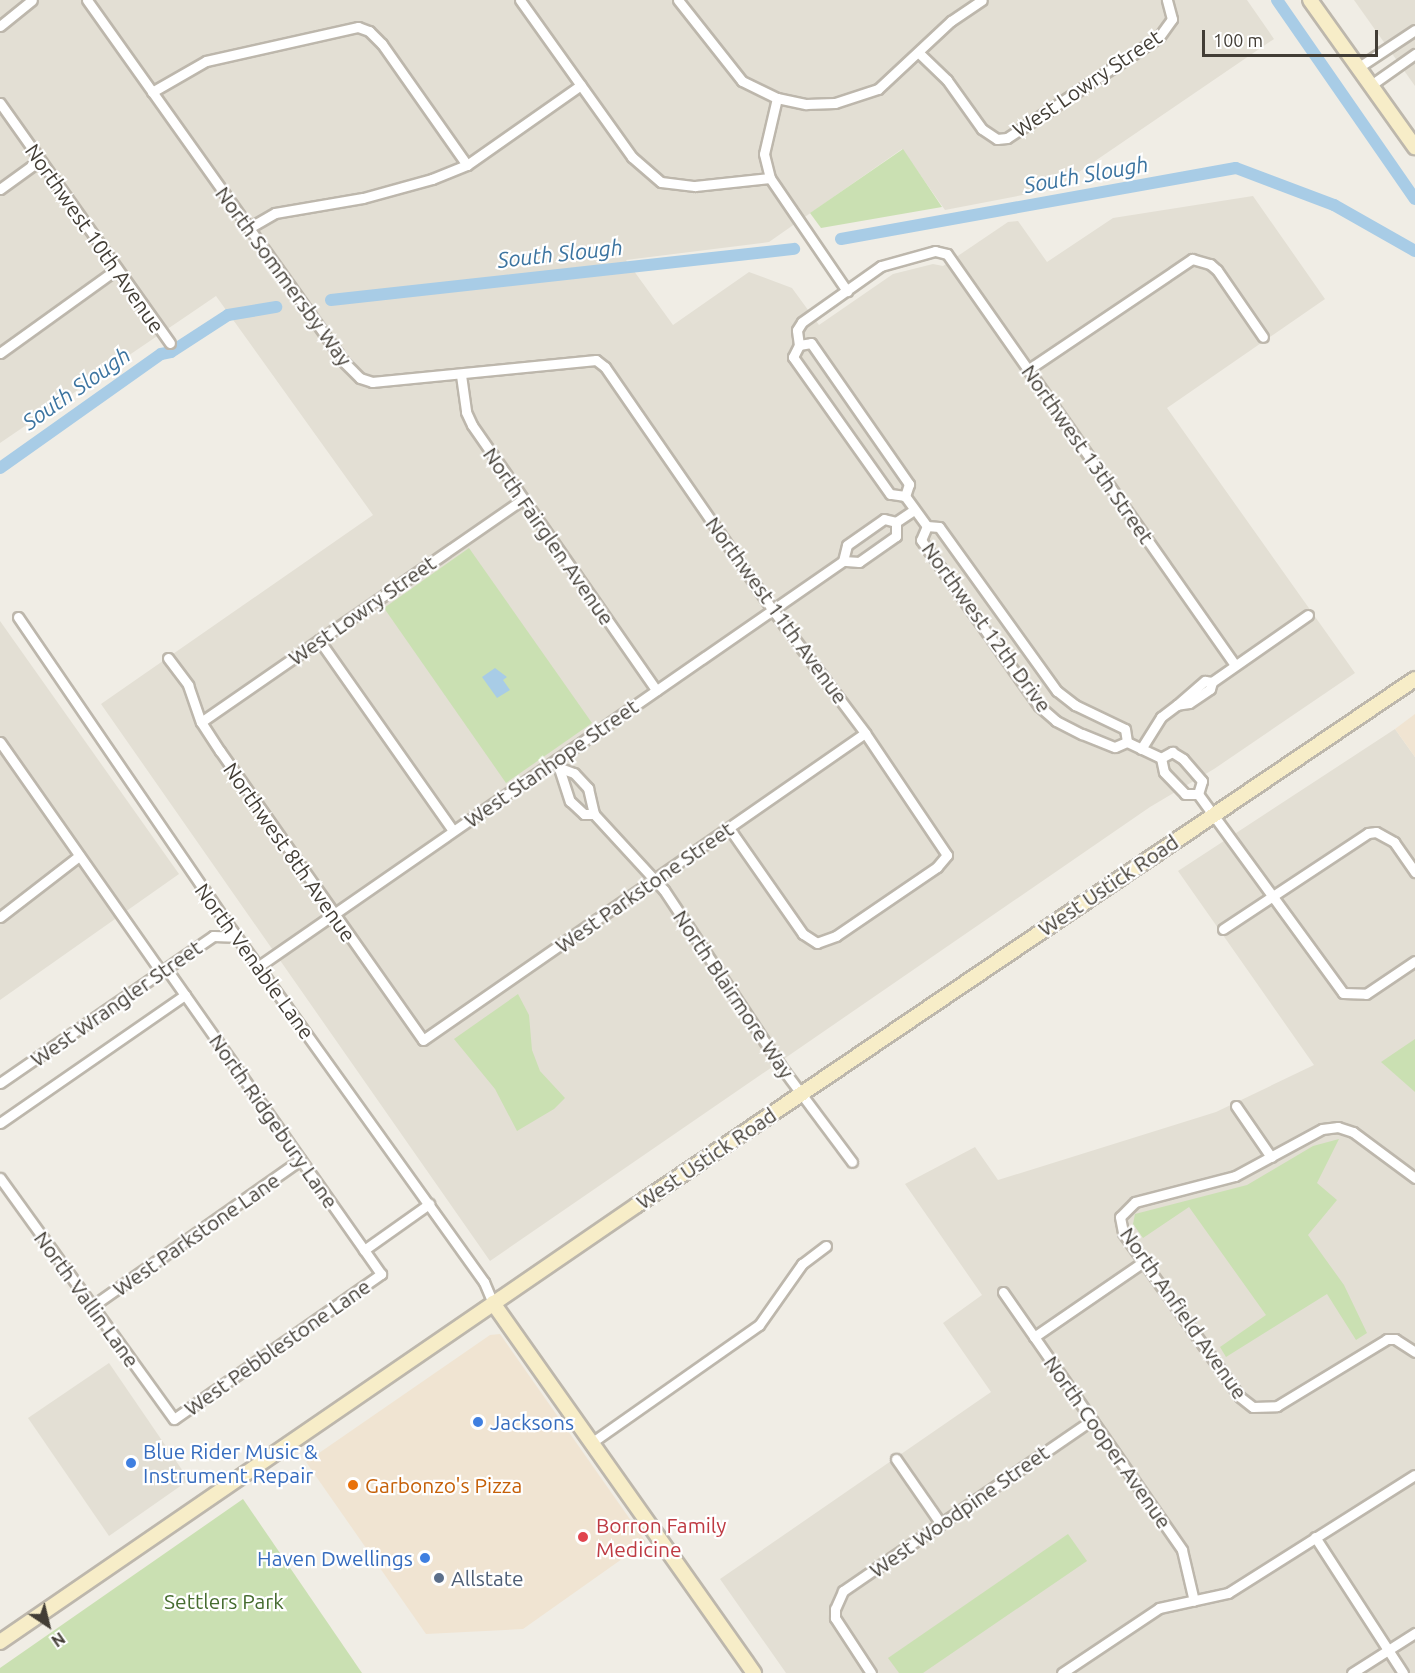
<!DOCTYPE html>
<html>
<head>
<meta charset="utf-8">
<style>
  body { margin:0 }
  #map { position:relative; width:1415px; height:1673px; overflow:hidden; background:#f0ede5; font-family:Ubuntu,sans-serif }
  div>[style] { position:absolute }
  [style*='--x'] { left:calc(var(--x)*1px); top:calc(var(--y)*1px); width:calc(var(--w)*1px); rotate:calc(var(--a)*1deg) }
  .residential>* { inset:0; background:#e3dfd4 }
  .commercial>* { inset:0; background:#f0e4d2 }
  .green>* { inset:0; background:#cae0b2 }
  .water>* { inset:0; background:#a8cce6 }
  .canal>* { height:12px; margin:-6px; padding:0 6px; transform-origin:6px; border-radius:6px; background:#a8cce6 }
  .roads { filter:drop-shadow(2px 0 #bdb7ac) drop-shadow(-2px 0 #bdb7ac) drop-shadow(0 2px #bdb7ac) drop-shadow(0 -2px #bdb7ac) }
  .street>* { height:9px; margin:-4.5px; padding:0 4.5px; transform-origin:4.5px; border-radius:4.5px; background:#fff }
  .secondary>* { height:14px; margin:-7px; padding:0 7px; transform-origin:7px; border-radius:7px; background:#f7edc8 }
  .dots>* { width:16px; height:16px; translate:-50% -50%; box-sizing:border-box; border:3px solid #fff; border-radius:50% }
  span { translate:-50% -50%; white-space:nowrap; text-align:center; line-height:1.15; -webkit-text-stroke:4.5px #fff; paint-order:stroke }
  .street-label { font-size:21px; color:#423d35 }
  .shop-label { font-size:21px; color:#366cbe }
  .left { translate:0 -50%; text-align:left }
  .right { translate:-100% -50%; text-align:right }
  .food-label { font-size:21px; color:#c56008 }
  .health-label { font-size:21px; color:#be3a42 }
  .service-label { font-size:21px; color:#4e5e75 }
  .park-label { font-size:21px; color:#466c30 }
  .water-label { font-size:22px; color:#3c74a0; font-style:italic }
  .north { position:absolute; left:18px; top:1595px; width:60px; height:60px; -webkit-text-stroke:4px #fff; paint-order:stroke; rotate:145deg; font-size:16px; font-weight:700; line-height:24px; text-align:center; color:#423d35 }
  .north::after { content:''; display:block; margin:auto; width:21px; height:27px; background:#423d35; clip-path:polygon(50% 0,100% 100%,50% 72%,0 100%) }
  .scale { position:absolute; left:1202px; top:30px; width:176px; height:27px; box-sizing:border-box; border:3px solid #423d35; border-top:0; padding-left:8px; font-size:18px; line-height:21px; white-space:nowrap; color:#423d35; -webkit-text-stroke:4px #fff; paint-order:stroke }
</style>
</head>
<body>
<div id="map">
  <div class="residential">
    <i style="clip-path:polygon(0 0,1247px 0,1274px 39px,1054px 189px,945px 210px,902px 149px,769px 242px,626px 260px,673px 325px,749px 272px,792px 288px,819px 325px,893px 274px,933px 264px,943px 266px,1008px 222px,1018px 221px,1047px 262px,1113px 218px,1253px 196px,1325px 299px,1167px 408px,1355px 673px,1214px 769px,1150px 807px,490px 1261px,101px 704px,373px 515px,216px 296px,0 443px)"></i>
    <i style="clip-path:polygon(1354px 0,1415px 0,1415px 86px)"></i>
    <i style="clip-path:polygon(0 621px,179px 874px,0 1000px)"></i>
    <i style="clip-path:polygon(1395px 729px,1415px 757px,1415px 1673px,786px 1673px,720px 1579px,991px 1392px,943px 1323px,982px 1295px,905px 1184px,975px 1147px,998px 1180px,1216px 1112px,1314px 1065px,1178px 871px)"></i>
    <i style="clip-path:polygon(109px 1363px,189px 1480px,109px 1536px,28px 1418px)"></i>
  </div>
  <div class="commercial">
    <i style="clip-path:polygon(1415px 714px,1415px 757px,1395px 729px)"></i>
    <i style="clip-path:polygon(500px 1334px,646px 1542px,523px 1629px,426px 1634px,306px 1462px,490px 1335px)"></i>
  </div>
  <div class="green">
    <i style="clip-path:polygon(903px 149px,942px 207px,821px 228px,810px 213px)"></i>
    <i style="clip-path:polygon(469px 548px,592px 723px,506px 783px,384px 608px)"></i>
    <i style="clip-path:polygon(518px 994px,529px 1015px,532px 1050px,540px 1071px,565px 1098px,554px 1109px,517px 1131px,495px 1089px,454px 1039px)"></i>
    <i style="clip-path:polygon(1415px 1039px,1415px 1092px,1381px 1062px)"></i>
    <i style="clip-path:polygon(1339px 1139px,1317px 1183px,1337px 1200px,1308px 1235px,1344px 1285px,1367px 1333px,1356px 1340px,1327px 1294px,1226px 1357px,1220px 1347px,1266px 1315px,1189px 1207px,1143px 1238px,1133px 1224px,1135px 1214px,1247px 1185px,1313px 1146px)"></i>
    <i style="clip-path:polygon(243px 1499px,362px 1673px,0 1673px,0 1668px)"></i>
    <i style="clip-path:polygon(1068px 1534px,1087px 1561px,923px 1673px,899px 1673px,888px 1658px)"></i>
  </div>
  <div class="water">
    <i style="clip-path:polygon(495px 668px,507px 677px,503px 680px,510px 690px,497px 698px,482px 677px)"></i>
  </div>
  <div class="canal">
    <i style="--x:1277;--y:0;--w:242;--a:55.3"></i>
    <i style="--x:841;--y:239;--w:401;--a:-10.2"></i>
    <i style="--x:1236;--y:168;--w:105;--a:20.7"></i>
    <i style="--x:1334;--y:205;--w:93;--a:29.6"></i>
    <i style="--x:331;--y:300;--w:466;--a:-6.3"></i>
    <i style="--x:0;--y:468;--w:197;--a:-35.3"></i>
    <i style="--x:161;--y:354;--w:10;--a:-11"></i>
    <i style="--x:171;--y:352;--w:68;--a:-33"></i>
    <i style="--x:228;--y:315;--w:49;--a:-9.5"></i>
  </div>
  <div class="roads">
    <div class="street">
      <i style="--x:87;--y:0;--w:445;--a:54.6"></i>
      <i style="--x:345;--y:363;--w:21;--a:45"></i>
      <i style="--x:360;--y:378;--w:13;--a:18"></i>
      <i style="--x:372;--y:382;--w:225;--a:-5.6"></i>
      <i style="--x:596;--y:360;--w:11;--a:38"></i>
      <i style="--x:605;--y:367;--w:294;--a:55.4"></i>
      <i style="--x:772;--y:609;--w:155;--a:53.1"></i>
      <i style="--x:865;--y:733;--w:147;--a:56.1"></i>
      <i style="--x:947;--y:855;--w:16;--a:130"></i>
      <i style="--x:937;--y:867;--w:122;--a:145.7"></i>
      <i style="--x:836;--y:936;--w:20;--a:160"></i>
      <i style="--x:817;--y:943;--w:17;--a:-147"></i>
      <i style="--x:803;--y:934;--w:129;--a:-124.9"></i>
      <i style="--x:520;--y:0;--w:193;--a:54.5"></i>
      <i style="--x:632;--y:157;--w:38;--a:41"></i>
      <i style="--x:661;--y:182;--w:34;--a:7"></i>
      <i style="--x:695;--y:186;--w:75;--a:-6.1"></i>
      <i style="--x:678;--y:0;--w:103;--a:51.7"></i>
      <i style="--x:742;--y:81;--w:39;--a:26"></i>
      <i style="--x:777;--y:98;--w:30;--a:12"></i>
      <i style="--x:806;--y:104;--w:29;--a:-2"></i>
      <i style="--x:835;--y:103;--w:45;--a:-18"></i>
      <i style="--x:878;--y:89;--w:100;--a:-43"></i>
      <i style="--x:951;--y:21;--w:37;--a:-34"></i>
      <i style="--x:0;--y:26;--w:41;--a:-39.1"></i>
      <i style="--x:919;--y:53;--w:39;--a:44"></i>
      <i style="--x:947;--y:80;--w:60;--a:54.5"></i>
      <i style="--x:982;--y:129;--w:18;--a:34"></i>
      <i style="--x:997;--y:139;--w:10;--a:-6"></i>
      <i style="--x:1007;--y:138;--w:182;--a:-33.6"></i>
      <i style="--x:1159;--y:37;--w:22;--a:-54"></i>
      <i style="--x:1172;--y:19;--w:20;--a:-105"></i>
      <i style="--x:1359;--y:67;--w:67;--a:-33.5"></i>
      <i style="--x:1371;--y:85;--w:54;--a:-35.2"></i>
      <i style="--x:152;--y:92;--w:62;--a:-29.9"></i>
      <i style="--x:206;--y:61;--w:156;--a:-12.6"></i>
      <i style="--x:358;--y:27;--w:12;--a:20"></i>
      <i style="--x:369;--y:31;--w:18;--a:45"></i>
      <i style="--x:382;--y:44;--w:148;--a:54.9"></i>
      <i style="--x:777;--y:98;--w:57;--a:103.1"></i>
      <i style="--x:764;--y:154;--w:25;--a:76"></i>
      <i style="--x:770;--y:178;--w:137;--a:55.7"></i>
      <i style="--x:0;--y:103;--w:294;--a:54.7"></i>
      <i style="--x:0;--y:189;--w:49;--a:-35.9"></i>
      <i style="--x:249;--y:228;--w:30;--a:-30"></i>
      <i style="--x:275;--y:213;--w:89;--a:-9.7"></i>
      <i style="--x:363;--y:198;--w:72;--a:-15.4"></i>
      <i style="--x:432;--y:179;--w:38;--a:-22"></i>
      <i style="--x:467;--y:165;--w:139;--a:-35.1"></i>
      <i style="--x:811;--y:343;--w:172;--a:55.2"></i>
      <i style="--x:909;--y:484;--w:13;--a:108"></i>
      <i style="--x:905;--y:496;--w:15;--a:-172"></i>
      <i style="--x:890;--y:494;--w:168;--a:-125.3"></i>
      <i style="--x:793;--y:357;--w:13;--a:-63"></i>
      <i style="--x:799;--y:345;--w:12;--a:-9"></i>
      <i style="--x:799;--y:345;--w:15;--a:-98"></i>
      <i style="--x:797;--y:330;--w:9;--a:-58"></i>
      <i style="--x:802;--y:322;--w:97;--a:-35.3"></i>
      <i style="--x:881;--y:266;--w:56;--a:-15.5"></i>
      <i style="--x:935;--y:251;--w:12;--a:14"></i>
      <i style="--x:947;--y:254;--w:502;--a:54.98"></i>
      <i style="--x:0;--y:353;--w:144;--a:-35.7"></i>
      <i style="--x:1029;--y:369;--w:197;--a:-34"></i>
      <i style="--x:1192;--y:259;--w:19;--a:16"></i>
      <i style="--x:1210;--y:264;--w:9;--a:41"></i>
      <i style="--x:1217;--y:270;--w:81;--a:55.5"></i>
      <i style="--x:461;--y:375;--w:37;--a:82"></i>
      <i style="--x:466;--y:412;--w:14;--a:65"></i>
      <i style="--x:472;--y:425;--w:323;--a:55.2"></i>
      <i style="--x:905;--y:496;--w:37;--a:54"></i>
      <i style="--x:884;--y:519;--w:12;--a:14"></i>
      <i style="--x:896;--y:522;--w:14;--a:90"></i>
      <i style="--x:896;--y:536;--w:45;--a:144.9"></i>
      <i style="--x:859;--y:562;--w:16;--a:-176"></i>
      <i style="--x:843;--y:561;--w:16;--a:-76"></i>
      <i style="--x:847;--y:545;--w:45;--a:-35.1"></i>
      <i style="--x:896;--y:522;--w:22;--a:-34"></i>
      <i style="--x:927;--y:526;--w:15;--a:113"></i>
      <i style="--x:921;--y:540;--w:204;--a:54.6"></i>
      <i style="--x:1039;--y:706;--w:23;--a:41"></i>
      <i style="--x:1056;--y:721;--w:29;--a:27"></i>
      <i style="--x:1082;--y:734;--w:35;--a:22"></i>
      <i style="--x:1115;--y:747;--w:13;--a:-23"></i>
      <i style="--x:927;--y:526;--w:12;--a:5"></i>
      <i style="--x:939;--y:527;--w:202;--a:54.3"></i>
      <i style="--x:1057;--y:691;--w:23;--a:38"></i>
      <i style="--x:1075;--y:705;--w:55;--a:25.6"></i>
      <i style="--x:1125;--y:729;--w:13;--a:81"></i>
      <i style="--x:18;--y:617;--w:366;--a:55.7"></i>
      <i style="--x:224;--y:919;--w:447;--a:54.4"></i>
      <i style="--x:484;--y:1282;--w:23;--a:67"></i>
      <i style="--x:319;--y:640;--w:233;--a:54.9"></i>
      <i style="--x:168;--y:658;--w:34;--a:53"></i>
      <i style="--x:188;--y:685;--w:39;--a:71"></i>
      <i style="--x:201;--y:722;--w:35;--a:57"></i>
      <i style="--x:220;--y:751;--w:353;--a:54.9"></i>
      <i style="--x:423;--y:1040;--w:538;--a:-34.78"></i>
      <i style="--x:1205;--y:681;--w:7;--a:8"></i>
      <i style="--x:1212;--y:682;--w:7;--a:106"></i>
      <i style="--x:1210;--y:689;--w:25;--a:146"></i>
      <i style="--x:1189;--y:703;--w:12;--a:171"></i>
      <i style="--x:1177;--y:705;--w:37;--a:-41"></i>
      <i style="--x:1212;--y:682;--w:117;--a:-34.9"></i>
      <i style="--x:201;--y:722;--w:392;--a:-34.7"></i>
      <i style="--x:0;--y:742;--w:281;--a:55"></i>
      <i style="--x:1127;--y:742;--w:38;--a:25"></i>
      <i style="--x:1161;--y:758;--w:14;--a:78"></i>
      <i style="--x:1164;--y:772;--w:30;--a:46"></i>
      <i style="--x:1185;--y:794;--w:13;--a:0"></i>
      <i style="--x:1141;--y:749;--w:38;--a:-58"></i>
      <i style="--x:1161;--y:717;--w:20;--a:-37"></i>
      <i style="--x:1161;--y:758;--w:13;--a:-29"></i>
      <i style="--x:1172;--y:752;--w:13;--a:32"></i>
      <i style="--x:1183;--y:759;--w:29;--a:49"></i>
      <i style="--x:1202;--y:781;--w:14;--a:107"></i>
      <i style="--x:558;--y:765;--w:38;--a:72"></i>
      <i style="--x:570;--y:801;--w:19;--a:43"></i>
      <i style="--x:584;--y:814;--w:10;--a:0"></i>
      <i style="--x:560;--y:768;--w:15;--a:20"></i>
      <i style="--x:574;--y:773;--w:21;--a:47"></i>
      <i style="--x:588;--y:788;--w:27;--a:77"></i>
      <i style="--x:594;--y:814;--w:103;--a:47.4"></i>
      <i style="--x:664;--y:890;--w:219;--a:56.4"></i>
      <i style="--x:785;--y:1072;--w:112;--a:53.3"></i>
      <i style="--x:1198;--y:794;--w:246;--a:53.9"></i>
      <i style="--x:1343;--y:993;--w:23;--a:2"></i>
      <i style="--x:1366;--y:994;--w:59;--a:-34"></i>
      <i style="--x:0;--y:917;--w:100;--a:-37.7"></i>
      <i style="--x:1223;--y:929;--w:174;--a:-33.5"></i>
      <i style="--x:1368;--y:833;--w:8;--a:-7"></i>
      <i style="--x:1376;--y:832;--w:21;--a:29"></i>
      <i style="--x:1394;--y:842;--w:37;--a:55"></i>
      <i style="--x:259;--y:966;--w:711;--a:-34.74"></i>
      <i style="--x:0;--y:1083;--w:259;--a:-34.6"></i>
      <i style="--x:213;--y:936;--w:23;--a:2"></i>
      <i style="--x:1236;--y:1106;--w:62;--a:55.5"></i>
      <i style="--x:0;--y:1123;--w:225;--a:-34.7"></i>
      <i style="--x:0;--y:1178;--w:297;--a:54.2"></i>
      <i style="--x:174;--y:1419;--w:253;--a:-35"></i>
      <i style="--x:381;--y:1274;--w:374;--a:-125.1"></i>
      <i style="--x:1415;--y:1178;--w:77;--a:-143.4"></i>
      <i style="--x:1353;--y:1132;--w:16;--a:-162"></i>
      <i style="--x:1338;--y:1127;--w:16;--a:173"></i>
      <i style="--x:1322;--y:1129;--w:99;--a:151.6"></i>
      <i style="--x:1235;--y:1176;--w:103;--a:165.4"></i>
      <i style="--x:1135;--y:1202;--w:21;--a:135"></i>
      <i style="--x:1120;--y:1217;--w:16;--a:79"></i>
      <i style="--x:1123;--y:1233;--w:201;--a:54.5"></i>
      <i style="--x:1240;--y:1397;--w:16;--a:38"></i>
      <i style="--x:1253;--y:1407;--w:24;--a:-2"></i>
      <i style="--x:1277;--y:1406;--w:129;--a:-31.3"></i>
      <i style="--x:1387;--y:1339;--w:8;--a:0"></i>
      <i style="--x:1395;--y:1339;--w:24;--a:33"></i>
      <i style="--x:364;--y:1250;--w:80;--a:-35.3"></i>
      <i style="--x:1003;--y:1292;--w:314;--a:55.2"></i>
      <i style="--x:1182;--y:1550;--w:52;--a:76.8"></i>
      <i style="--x:91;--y:1307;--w:256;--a:-35.1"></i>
      <i style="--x:1034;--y:1337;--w:132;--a:-34.5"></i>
      <i style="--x:591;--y:1443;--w:205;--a:-35.1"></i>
      <i style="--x:759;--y:1325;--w:75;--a:-54.8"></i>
      <i style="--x:802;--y:1264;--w:30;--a:-37"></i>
      <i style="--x:896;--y:1459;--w:79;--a:55.3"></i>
      <i style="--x:1315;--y:1537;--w:162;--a:57.1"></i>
      <i style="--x:871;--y:1673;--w:66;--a:-123.2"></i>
      <i style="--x:835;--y:1618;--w:9;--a:-90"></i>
      <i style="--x:835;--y:1609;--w:20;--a:-66"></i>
      <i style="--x:843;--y:1591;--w:302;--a:-34.5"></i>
      <i style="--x:1062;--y:1673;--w:117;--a:-33.8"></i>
      <i style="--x:1159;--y:1608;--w:71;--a:-12.3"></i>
      <i style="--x:1228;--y:1593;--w:221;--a:-32.3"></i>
      <i style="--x:1352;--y:1673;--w:75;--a:-32.4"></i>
    </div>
    <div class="secondary">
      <i style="--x:1310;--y:0;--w:181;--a:54.5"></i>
      <i style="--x:493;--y:1303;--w:453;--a:54.8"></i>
      <i style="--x:0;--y:1642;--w:772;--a:-34.45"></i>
      <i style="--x:637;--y:1205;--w:939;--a:-34.06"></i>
    </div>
  </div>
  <div class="dots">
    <i style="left:478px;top:1422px;background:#3f7fe0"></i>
    <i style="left:131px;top:1463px;background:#3f7fe0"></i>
    <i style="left:353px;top:1485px;background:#e8710a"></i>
    <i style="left:583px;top:1537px;background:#e0444e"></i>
    <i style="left:425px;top:1558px;background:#3f7fe0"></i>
    <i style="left:439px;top:1578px;background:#5c6f8a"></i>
  </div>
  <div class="street-label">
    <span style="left:1087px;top:83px;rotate:-34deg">West Lowry Street</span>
    <span style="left:95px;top:238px;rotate:55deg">Northwest 10th Avenue</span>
    <span style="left:284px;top:276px;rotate:54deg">North Sommersby Way</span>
    <span style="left:1088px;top:454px;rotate:55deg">Northwest 13th Street</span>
    <span style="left:549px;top:536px;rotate:55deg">North Fairglen Avenue</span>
    <span style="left:362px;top:610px;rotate:-35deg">West Lowry Street</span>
    <span style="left:777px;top:610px;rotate:54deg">Northwest 11th Avenue</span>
    <span style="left:987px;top:627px;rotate:54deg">Northwest 12th Drive</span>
    <span style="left:551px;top:763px;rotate:-35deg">West Stanhope Street</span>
    <span style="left:290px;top:852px;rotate:55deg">Northwest 8th Avenue</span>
    <span style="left:1108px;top:885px;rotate:-34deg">West Ustick Road</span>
    <span style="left:644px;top:887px;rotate:-35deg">West Parkstone Street</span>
    <span style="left:255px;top:961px;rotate:54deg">North Venable Lane</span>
    <span style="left:734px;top:994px;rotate:56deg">North Blairmore Way</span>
    <span style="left:116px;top:1003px;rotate:-35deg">West Wrangler Street</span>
    <span style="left:274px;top:1121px;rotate:55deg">North Ridgebury Lane</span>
    <span style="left:706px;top:1158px;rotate:-34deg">West Ustick Road</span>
    <span style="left:196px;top:1234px;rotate:-35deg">West Parkstone Lane</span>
    <span style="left:87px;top:1299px;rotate:54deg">North Vallin Lane</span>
    <span style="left:1184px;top:1313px;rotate:55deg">North Anfield Avenue</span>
    <span style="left:277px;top:1347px;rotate:-35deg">West Pebblestone Lane</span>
    <span style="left:1108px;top:1442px;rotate:55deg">North Cooper Avenue</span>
    <span style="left:959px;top:1511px;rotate:-35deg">West Woodpine Street</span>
  </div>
  <div class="shop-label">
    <span class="left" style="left:490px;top:1422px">Jacksons</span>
    <span class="left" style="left:143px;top:1463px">Blue Rider Music &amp;<br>Instrument Repair</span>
    <span class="right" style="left:413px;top:1558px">Haven Dwellings</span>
  </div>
  <div class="food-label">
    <span class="left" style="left:365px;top:1485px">Garbonzo's Pizza</span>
  </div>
  <div class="health-label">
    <span class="left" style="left:596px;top:1537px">Borron Family<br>Medicine</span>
  </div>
  <div class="service-label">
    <span class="left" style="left:451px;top:1578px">Allstate</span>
  </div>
  <div class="park-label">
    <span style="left:224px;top:1601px">Settlers Park</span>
  </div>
  <div class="water-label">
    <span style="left:1086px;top:174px;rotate:-10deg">South Slough</span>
    <span style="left:560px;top:253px;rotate:-6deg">South Slough</span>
    <span style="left:76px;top:388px;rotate:-35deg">South Slough</span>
  </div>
  <div class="north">N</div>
  <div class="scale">100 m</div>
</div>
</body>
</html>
